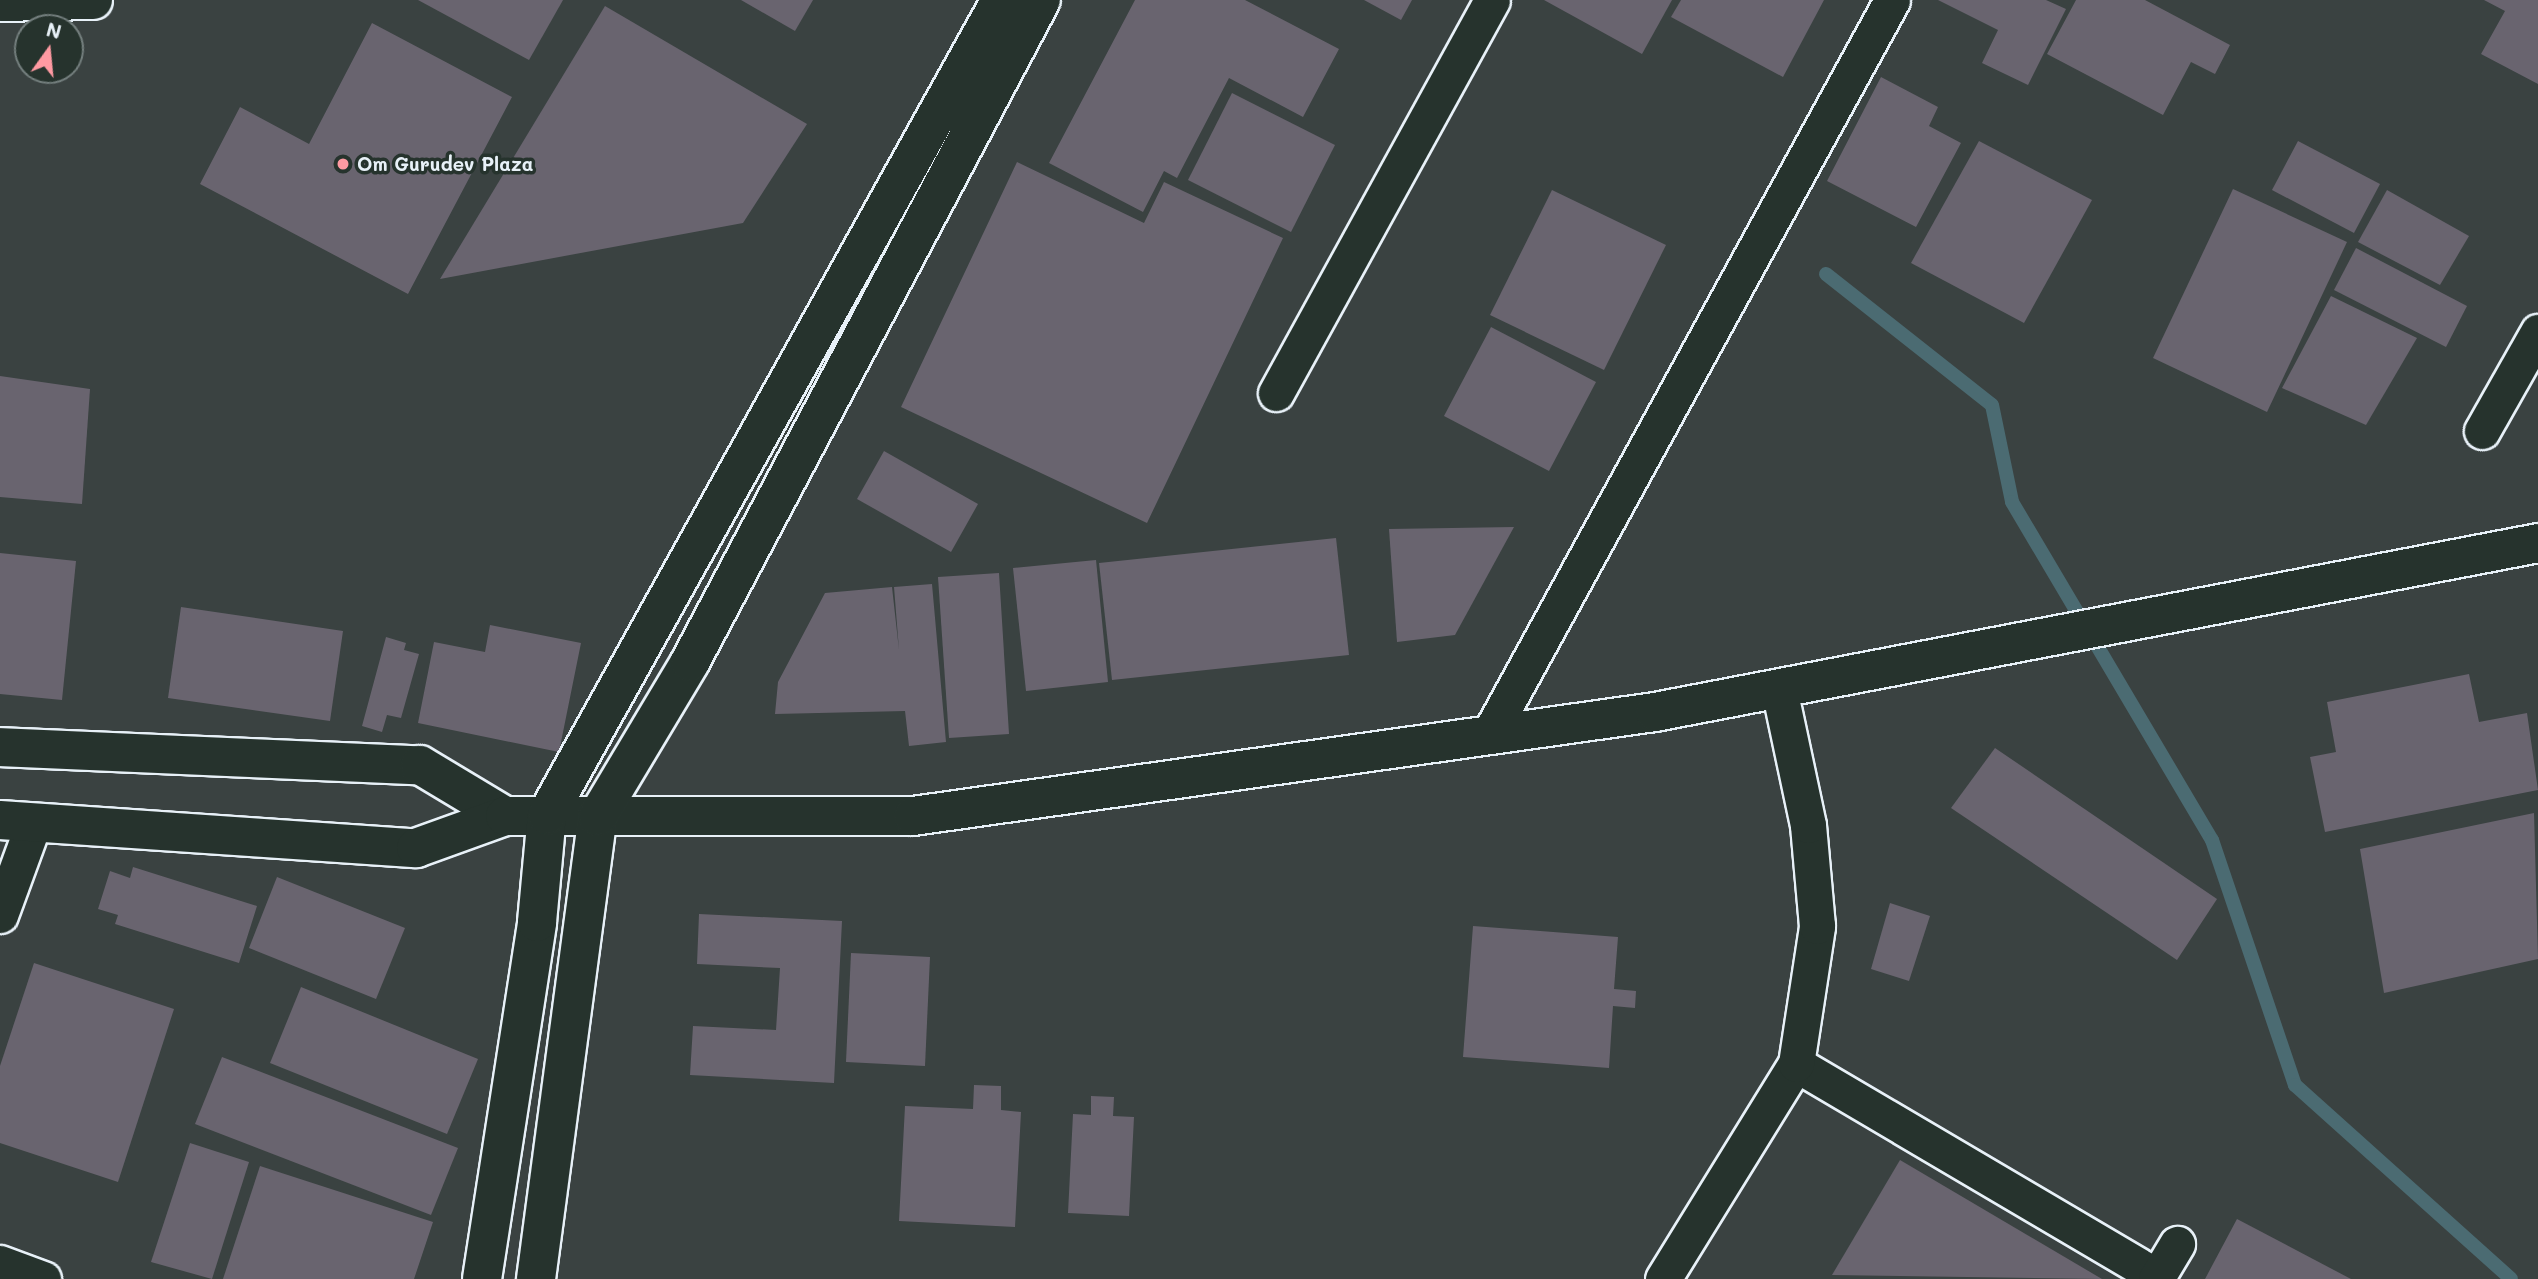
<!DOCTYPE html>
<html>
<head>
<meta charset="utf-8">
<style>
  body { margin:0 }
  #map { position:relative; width:2538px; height:1279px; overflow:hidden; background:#3a4241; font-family:Mali,sans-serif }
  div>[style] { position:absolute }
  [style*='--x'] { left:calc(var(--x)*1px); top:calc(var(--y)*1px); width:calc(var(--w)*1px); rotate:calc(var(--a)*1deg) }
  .stream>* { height:14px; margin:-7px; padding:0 7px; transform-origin:7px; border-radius:7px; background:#4b6b72 }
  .building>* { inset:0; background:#69646f }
  .roads { filter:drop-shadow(2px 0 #e8f1f8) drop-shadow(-2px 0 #e8f1f8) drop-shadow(0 2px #e8f1f8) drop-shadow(0 -2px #e8f1f8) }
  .street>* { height:35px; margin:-17.5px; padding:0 17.5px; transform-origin:17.5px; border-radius:17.5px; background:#26332d }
  .secondary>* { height:38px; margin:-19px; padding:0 19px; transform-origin:19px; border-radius:19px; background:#26332d }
  .dots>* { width:19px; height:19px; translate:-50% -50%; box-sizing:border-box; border:4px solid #26332d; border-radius:50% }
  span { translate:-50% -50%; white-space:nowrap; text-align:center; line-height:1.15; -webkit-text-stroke:7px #26332d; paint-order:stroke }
  .poi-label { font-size:19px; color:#e8f1f8; font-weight:700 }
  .left { translate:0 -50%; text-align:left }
  .north { position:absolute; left:14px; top:14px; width:70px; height:70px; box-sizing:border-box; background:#26332d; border:2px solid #747f7e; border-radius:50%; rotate:15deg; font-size:19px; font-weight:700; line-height:28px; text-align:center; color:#e8f1f8 }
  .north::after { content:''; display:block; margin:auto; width:24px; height:32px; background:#ff9aa2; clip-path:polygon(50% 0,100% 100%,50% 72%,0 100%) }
</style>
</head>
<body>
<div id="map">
  <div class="stream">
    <i style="--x:1826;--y:274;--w:211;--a:38.3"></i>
    <i style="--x:1992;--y:405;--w:99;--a:78.3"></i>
    <i style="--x:2012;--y:502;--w:393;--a:59.4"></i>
    <i style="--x:2212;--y:840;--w:259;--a:71.3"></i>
    <i style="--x:2295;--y:1085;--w:290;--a:41.9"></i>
  </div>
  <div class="building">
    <i style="clip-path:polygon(418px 0,563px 0,529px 60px)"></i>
    <i style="clip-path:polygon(741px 0,813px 0,795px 31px)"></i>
    <i style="clip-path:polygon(1135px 0,1245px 0,1339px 49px,1303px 117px,1229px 78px,1177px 178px,1164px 171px,1143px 212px,1049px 163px)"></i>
    <i style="clip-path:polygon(1364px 0,1412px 0,1401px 20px)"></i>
    <i style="clip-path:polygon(1544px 0,1672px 0,1642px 54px)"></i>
    <i style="clip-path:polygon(1681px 0,1824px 0,1783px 77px,1671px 17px)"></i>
    <i style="clip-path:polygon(1938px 0,2046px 0,2066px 9px,2028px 85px,1982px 63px,1998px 30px)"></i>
    <i style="clip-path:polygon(2076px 0,2145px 0,2230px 45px,2215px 74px,2191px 62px,2163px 115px,2047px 54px)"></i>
    <i style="clip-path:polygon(2484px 0,2538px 0,2538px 84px,2481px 54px,2505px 11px)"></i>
    <i style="clip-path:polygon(605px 6px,807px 124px,743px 223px,440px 279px)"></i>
    <i style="clip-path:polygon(372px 23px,512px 97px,408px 294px,200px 184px,240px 107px,309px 144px)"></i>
    <i style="clip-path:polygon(1881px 77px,1938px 107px,1929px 126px,1961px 143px,1916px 227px,1827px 181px)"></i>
    <i style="clip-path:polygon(1232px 93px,1335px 145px,1291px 232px,1188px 180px)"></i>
    <i style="clip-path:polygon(1979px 141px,2092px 200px,2024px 323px,1911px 263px)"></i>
    <i style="clip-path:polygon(2298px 141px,2380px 184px,2354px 233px,2272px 190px)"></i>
    <i style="clip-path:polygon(1017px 162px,1144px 223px,1164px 182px,1283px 238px,1147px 523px,901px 407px)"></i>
    <i style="clip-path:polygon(2233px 189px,2347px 242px,2267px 412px,2153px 358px)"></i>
    <i style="clip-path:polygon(1552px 190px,1666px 245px,1604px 370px,1490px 315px)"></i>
    <i style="clip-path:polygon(2387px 190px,2469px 236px,2440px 285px,2358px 242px)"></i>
    <i style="clip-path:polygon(2356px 248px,2467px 306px,2446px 347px,2334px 290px)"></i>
    <i style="clip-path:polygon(2331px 296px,2417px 338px,2366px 425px,2282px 388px)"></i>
    <i style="clip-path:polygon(1491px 327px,1596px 382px,1549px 471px,1444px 416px)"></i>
    <i style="clip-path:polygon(0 376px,90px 389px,82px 504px,0 497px)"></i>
    <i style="clip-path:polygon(884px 451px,978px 504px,951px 552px,857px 499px)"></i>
    <i style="clip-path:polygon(1514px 527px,1455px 635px,1397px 642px,1389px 529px)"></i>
    <i style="clip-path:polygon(1336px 538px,1349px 655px,1112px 680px,1099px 563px)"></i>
    <i style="clip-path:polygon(0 553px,76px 561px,62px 700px,0 694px)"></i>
    <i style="clip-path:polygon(1096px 560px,1108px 682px,1026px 691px,1013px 568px)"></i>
    <i style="clip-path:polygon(999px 573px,1009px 734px,949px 738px,938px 577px)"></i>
    <i style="clip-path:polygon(932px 584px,946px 742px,909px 746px,905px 711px,775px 714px,778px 682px,825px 593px,892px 587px,899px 650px,894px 587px)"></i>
    <i style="clip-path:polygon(181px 607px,343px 631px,330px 721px,168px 698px)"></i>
    <i style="clip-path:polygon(490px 625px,581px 643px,559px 752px,418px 723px,434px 642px,485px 652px)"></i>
    <i style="clip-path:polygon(386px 637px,406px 643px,404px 650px,419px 654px,401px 718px,387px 715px,382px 732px,362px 726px)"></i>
    <i style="clip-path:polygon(2469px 674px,2479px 722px,2527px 713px,2538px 790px,2325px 832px,2310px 757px,2336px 752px,2327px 702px)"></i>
    <i style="clip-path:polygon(1995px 748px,2217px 899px,2177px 960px,1951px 808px)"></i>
    <i style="clip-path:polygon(2534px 813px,2538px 959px,2384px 993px,2360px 849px)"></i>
    <i style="clip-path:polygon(133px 867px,257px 906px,239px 963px,115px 924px,118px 915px,98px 909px,110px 871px,130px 878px)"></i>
    <i style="clip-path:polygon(277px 877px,405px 928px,376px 999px,249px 948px)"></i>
    <i style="clip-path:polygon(1890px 903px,1930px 916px,1909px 981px,1871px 969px)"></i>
    <i style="clip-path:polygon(699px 914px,842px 921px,834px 1083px,690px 1075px,693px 1026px,776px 1030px,780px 968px,697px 964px)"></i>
    <i style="clip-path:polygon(1473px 926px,1618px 937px,1614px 989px,1636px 991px,1635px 1008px,1613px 1006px,1609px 1068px,1463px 1057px)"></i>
    <i style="clip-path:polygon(851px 953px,930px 957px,925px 1066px,846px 1062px)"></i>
    <i style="clip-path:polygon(34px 963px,174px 1009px,118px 1182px,0 1143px,0 1066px)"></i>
    <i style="clip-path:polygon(301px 987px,478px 1059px,447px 1134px,270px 1063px)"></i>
    <i style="clip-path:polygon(222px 1057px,458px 1148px,431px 1215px,195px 1124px)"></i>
    <i style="clip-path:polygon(974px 1085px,1001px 1086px,1001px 1110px,1021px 1112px,1015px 1227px,899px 1221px,905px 1106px,973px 1109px)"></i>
    <i style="clip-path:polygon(1091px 1096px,1114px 1097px,1113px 1116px,1134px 1117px,1129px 1216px,1068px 1213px,1073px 1114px,1091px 1115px)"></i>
    <i style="clip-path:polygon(190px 1143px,249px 1162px,212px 1279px,151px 1262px)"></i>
    <i style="clip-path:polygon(1900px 1160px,2102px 1279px,1832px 1275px)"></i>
    <i style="clip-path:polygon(260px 1166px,433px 1222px,414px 1279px,223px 1279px)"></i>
    <i style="clip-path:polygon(2237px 1219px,2351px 1279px,2205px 1279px)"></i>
  </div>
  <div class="roads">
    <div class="street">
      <i style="--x:1276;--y:393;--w:448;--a:-61.2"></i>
      <i style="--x:2482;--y:431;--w:114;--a:-60.5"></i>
      <i style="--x:1489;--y:735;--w:838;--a:-61.26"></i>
      <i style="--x:0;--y:915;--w:99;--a:-69.9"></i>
      <i style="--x:1796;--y:1064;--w:419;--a:30.5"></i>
      <i style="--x:0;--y:1263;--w:46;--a:20.4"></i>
      <i style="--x:1663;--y:1279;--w:253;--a:-58.3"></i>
      <i style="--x:1796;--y:1064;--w:140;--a:-81.3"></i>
      <i style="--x:1817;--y:926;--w:101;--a:-95.1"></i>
      <i style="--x:1808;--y:825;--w:140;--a:-102"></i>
      <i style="--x:2156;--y:1279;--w:41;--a:-59"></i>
    </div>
    <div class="secondary">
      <i style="--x:0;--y:2;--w:93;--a:-1.2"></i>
      <i style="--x:0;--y:747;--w:420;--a:2.5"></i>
      <i style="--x:420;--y:765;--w:99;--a:31"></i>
      <i style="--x:0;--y:820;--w:417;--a:3.9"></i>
      <i style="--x:416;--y:848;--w:95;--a:-19.8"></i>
      <i style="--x:505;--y:816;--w:408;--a:0"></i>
      <i style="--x:913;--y:816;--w:749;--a:-7.98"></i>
      <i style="--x:1655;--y:712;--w:899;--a:-10.83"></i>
      <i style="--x:482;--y:1279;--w:361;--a:-81.2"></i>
      <i style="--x:537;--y:922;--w:107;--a:-84.7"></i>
      <i style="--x:547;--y:815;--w:933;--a:-60.88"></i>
      <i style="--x:536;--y:1279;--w:467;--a:-82.4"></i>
      <i style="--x:598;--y:816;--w:179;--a:-59.1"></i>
      <i style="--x:690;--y:662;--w:749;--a:-62.07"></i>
    </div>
  </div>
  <div class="dots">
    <i style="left:343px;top:164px;background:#ff9aa2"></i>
  </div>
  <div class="poi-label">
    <span class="left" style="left:357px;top:164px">Om Gurudev Plaza</span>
  </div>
  <div class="north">N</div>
</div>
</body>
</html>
